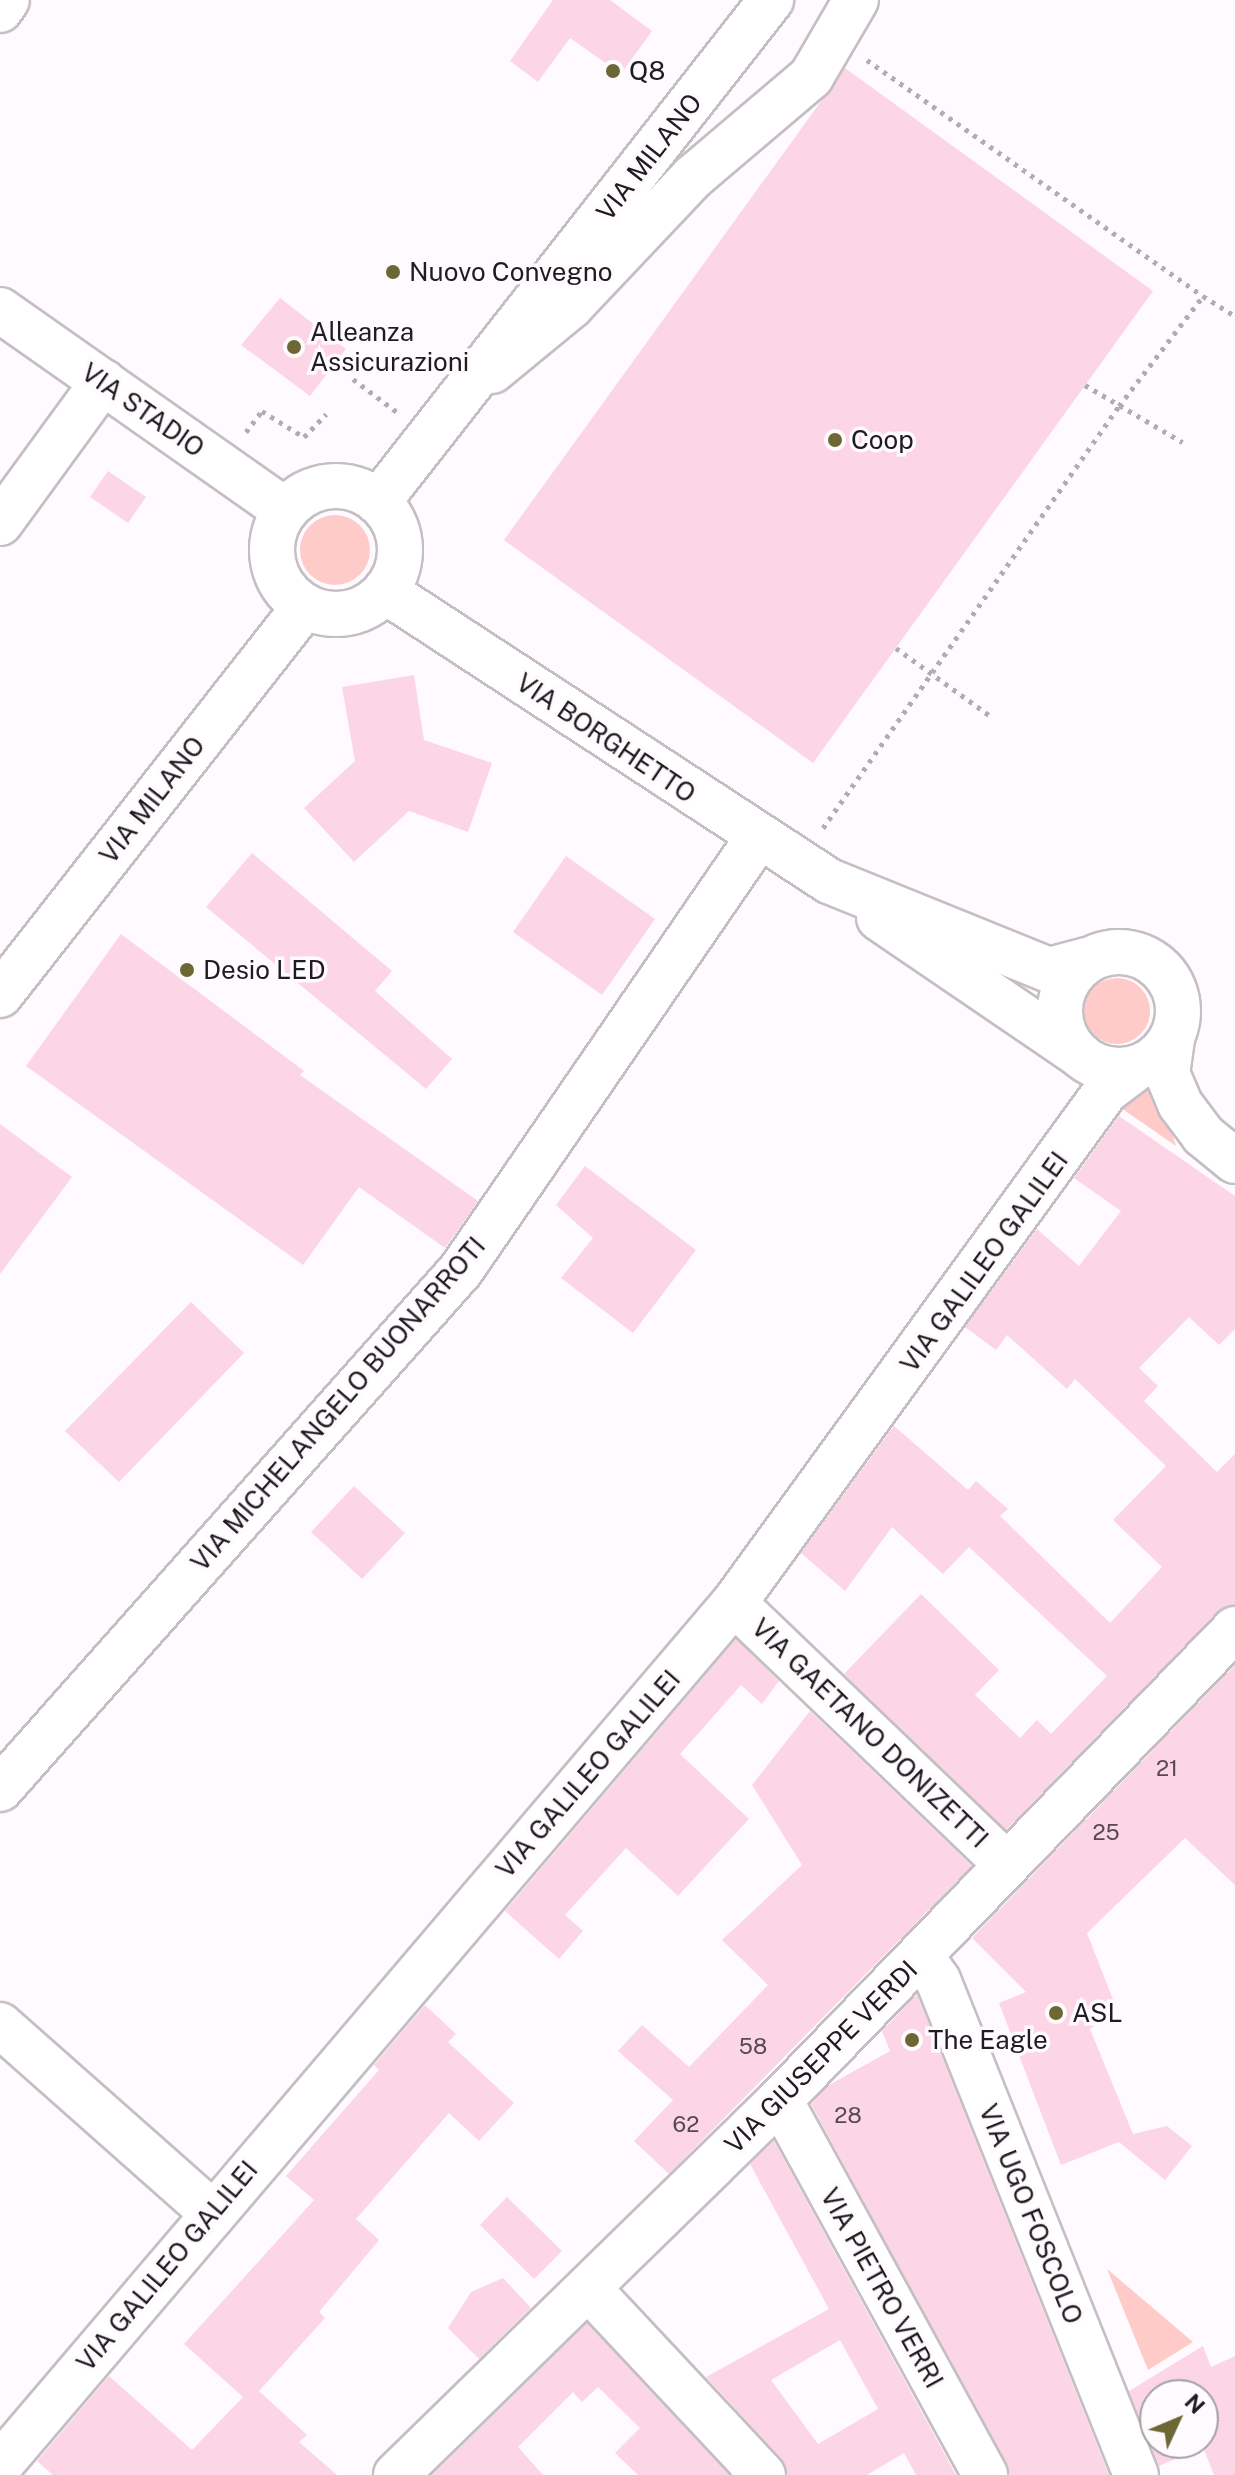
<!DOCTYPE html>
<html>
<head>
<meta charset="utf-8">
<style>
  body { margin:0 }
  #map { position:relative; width:1235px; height:2475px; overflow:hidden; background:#fefafe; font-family:"Public Sans",sans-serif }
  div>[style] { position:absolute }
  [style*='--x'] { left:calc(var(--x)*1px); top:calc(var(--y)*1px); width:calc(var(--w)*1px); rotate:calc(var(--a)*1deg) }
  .green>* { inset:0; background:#fecbc9 }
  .round { border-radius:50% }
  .building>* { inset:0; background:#fcd6e4 }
  .path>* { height:5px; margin-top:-2.5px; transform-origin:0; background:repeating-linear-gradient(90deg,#b0adb0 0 4px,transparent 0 10px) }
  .roads { filter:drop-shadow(2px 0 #c5bec5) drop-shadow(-2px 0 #c5bec5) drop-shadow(0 2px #c5bec5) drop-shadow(0 -2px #c5bec5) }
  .minor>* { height:44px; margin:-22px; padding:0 22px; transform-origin:22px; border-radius:22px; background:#fff }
  .minor>.ring { margin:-22px; padding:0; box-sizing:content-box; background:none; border:44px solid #fff; border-radius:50% }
  .major>* { height:44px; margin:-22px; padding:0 22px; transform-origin:22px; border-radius:22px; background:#fff }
  .major>.ring { margin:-22px; padding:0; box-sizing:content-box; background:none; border:44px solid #fff; border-radius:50% }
  .dots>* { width:22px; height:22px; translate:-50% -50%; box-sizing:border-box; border:4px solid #fefafe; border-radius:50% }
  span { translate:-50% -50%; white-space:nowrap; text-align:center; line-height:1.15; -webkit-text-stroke:7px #fefafe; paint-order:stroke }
  .number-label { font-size:22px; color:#564a50 }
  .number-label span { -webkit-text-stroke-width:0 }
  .poi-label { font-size:26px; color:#1e1c1e }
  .left { translate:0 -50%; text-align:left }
  .street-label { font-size:26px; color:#1e1c1e }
  .north { position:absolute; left:1139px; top:2379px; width:80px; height:80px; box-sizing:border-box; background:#fefafe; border:2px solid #a4a1a4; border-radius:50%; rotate:46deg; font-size:22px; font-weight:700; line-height:32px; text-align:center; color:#1e1c1e }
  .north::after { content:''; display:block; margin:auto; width:28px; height:36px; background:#6c6734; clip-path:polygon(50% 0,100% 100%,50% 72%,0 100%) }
</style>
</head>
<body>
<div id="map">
  <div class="green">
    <i class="round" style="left:300px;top:515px;width:70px;height:70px"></i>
    <i class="round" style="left:1084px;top:978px;width:66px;height:66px"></i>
    <i style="clip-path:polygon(1128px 1083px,1158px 1087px,1176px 1146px,1121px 1108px)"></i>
    <i style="clip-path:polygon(1107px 2269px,1193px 2342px,1148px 2370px)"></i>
  </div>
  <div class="building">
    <i style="clip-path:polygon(553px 0,610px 0,652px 31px,621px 74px,570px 38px,538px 82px,510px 61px)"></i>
    <i style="clip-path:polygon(845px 68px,1153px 291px,813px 763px,504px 540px)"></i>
    <i style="clip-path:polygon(280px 298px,346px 349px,310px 396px,241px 345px)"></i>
    <i style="clip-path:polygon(108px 471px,146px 497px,128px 523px,90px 497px)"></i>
    <i style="clip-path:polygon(414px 675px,424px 740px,492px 763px,468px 832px,409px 811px,354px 862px,304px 808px,355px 761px,342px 687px)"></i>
    <i style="clip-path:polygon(252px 853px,392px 971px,375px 991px,452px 1059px,426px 1089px,206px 907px)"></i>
    <i style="clip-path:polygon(566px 856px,655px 919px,602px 995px,513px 932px)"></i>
    <i style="clip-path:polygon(121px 934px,304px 1071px,300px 1075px,478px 1201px,445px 1248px,359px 1187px,303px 1265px,26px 1066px)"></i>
    <i style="clip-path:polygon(1119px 1116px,1235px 1196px,1235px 1329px,1219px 1345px,1189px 1317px,1139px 1368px,1158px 1386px,1144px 1401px,1217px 1472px,1235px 1454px,1235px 1605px,1217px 1612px,1006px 1830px,844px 1674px,921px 1594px,999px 1670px,975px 1695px,1020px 1738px,1037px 1720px,1051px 1734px,1107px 1676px,969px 1547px,943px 1574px,892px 1527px,845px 1591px,801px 1553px,894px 1426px,968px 1490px,976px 1481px,1008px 1509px,1000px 1516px,1110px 1623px,1162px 1567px,1113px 1520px,1166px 1466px,1075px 1379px,1067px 1389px,1007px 1335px,996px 1350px,965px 1327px,1037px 1229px,1079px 1266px,1121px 1211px,1074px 1178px)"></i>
    <i style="clip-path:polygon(0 1124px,72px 1177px,0 1274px)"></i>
    <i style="clip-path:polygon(585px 1166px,696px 1250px,633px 1333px,561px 1278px,593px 1238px,556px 1205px)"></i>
    <i style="clip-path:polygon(191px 1302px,244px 1353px,119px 1482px,65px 1431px)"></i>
    <i style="clip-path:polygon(354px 1486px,405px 1533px,362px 1579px,311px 1532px)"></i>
    <i style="clip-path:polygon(736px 1639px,779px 1681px,762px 1704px,741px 1685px,680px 1754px,749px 1819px,678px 1896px,626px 1848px,565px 1915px,583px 1931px,559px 1959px,505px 1911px)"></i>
    <i style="clip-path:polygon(1235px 1665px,1235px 1885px,1185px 1838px,1087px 1933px,1116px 2007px,1090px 2029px,1133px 2134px,1167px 2126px,1192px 2146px,1165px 2180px,1119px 2142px,1061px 2165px,999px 2003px,1026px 1992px,972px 1938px)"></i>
    <i style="clip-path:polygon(810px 1711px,972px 1866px,669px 2174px,634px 2141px,673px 2100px,618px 2051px,642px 2025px,689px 2067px,768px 1985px,722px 1940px,802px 1865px,752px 1785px)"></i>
    <i style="clip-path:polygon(917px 1994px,1109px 2475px,1010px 2475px,811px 2104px,829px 2085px,890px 2051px,882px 2031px)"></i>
    <i style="clip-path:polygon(425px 2005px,456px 2034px,448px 2042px,514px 2103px,479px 2141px,449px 2113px,356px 2219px,379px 2240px,319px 2312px,325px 2318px,259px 2391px,307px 2435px,299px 2442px,337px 2475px,53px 2475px,37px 2461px,109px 2376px,192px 2450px,243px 2397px,184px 2344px,314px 2200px,286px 2176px,379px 2070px,374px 2065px)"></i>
    <i style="clip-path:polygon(evenodd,774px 2141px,956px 2475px,916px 2475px,904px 2453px,867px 2475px,787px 2475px,781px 2458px,706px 2377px,829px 2309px,750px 2164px,774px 2141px,840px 2340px,878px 2409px,818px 2444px,771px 2380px,840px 2340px)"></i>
    <i style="clip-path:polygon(507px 2197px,562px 2251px,534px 2279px,480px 2225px)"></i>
    <i style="clip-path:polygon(503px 2278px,531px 2308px,479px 2359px,448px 2328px,471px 2292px)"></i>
    <i style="clip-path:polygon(587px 2323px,729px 2475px,638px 2475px,615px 2453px,640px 2428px,598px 2387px,582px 2402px,573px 2392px,518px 2447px,543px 2475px,432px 2475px)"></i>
    <i style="clip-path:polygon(evenodd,1203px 2346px,1211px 2367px,1235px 2356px,1235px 2475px,1214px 2475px,1203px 2447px,1159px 2466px,1129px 2391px,1203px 2346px,1155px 2395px,1203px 2395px,1203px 2443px,1155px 2443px,1155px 2395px)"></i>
  </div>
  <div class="path">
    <i style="--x:867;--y:60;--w:411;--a:35.1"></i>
    <i style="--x:353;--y:379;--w:55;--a:36.9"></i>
    <i style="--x:1085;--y:385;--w:113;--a:30.4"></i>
    <i style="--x:246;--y:432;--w:26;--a:-53"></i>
    <i style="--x:262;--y:411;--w:49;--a:31.8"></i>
    <i style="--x:304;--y:437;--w:32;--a:-46"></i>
    <i style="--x:896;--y:648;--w:115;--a:35.8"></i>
    <i style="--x:823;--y:828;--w:515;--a:-54.95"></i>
    <i style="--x:1119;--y:406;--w:138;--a:-52.6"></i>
    <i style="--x:1203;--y:296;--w:38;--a:32"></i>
  </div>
  <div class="roads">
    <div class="minor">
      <i style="--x:0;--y:10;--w:12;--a:-55"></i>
      <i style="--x:0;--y:310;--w:348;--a:35.1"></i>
      <i style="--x:492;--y:371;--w:102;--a:-39.4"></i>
      <i style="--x:571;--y:306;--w:178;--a:-46.6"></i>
      <i style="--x:693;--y:177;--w:155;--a:-40.3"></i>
      <i style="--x:811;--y:77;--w:89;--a:-59.7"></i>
      <i style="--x:0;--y:523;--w:175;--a:-53.9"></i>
      <i style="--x:385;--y:591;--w:530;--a:33.15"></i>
      <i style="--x:829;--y:881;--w:237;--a:22"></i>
      <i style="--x:1049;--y:970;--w:39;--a:-15"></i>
      <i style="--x:879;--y:918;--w:243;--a:34.3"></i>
      <i class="ring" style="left:1060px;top:952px;width:74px;height:74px"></i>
      <i style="--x:1172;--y:1039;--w:34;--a:98"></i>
      <i style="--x:1167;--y:1073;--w:34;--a:67"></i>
      <i style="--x:1180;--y:1104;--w:39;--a:53"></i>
      <i style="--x:1203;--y:1135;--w:41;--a:39.1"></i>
      <i style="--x:734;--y:1603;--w:377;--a:43.8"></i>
      <i style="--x:0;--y:1789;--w:694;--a:-48.39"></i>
      <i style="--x:461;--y:1270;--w:523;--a:-55.52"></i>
      <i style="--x:921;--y:1956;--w:29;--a:55"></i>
      <i style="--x:938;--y:1980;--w:533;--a:68.2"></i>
      <i style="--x:0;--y:2025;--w:282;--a:41.5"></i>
      <i style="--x:780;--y:2100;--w:427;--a:61.3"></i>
      <i style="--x:588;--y:2288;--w:256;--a:46.9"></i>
      <i style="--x:0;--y:2465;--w:1132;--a:-49.59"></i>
      <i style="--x:734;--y:1603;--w:633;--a:-54"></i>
      <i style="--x:1106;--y:1091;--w:38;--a:-37"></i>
      <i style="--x:396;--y:2475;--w:537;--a:-44.32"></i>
      <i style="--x:780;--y:2100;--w:655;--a:-45.99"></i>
    </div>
    <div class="major">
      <i class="ring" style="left:272px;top:486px;width:84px;height:84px"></i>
      <i style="--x:378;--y:502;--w:638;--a:-51.94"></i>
      <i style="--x:0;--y:995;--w:494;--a:-51.9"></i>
    </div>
  </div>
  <div class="dots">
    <i style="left:613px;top:71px;background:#6c6734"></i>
    <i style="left:393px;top:272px;background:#6c6734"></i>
    <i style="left:294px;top:347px;background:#6c6734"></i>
    <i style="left:835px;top:440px;background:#6c6734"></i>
    <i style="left:187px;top:970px;background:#6c6734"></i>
    <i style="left:1056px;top:2013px;background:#6c6734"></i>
    <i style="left:912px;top:2040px;background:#6c6734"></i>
  </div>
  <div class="number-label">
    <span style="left:1167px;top:1769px">21</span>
    <span style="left:1106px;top:1833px">25</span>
    <span style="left:753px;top:2047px">58</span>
    <span style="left:848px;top:2116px">28</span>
    <span style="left:686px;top:2125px">62</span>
  </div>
  <div class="poi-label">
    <span class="left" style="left:629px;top:71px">Q8</span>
    <span class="left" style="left:409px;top:272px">Nuovo Convegno</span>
    <span class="left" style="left:310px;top:347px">Alleanza<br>Assicurazioni</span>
    <span class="left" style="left:851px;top:440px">Coop</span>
    <span class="left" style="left:203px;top:970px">Desio LED</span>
    <span class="left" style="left:1072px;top:2013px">ASL</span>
    <span class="left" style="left:928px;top:2040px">The Eagle</span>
  </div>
  <div class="street-label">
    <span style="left:649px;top:157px;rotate:-52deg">VIA MILANO</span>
    <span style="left:143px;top:410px;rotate:35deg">VIA STADIO</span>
    <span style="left:606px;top:738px;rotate:34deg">VIA BORGHETTO</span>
    <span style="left:152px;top:800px;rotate:-52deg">VIA MILANO</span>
    <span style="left:984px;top:1262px;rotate:-54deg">VIA GALILEO GALILEI</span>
    <span style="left:338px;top:1404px;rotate:-49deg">VIA MICHELANGELO BUONARROTI</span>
    <span style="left:870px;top:1733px;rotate:44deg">VIA GAETANO DONIZETTI</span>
    <span style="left:588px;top:1774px;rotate:-49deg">VIA GALILEO GALILEI</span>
    <span style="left:821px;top:2057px;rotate:-45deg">VIA GIUSEPPE VERDI</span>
    <span style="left:1031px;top:2214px;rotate:68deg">VIA UGO FOSCOLO</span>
    <span style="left:167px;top:2266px;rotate:-50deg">VIA GALILEO GALILEI</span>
    <span style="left:882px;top:2288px;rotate:61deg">VIA PIETRO VERRI</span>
  </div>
  <div class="north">N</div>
</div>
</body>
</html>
